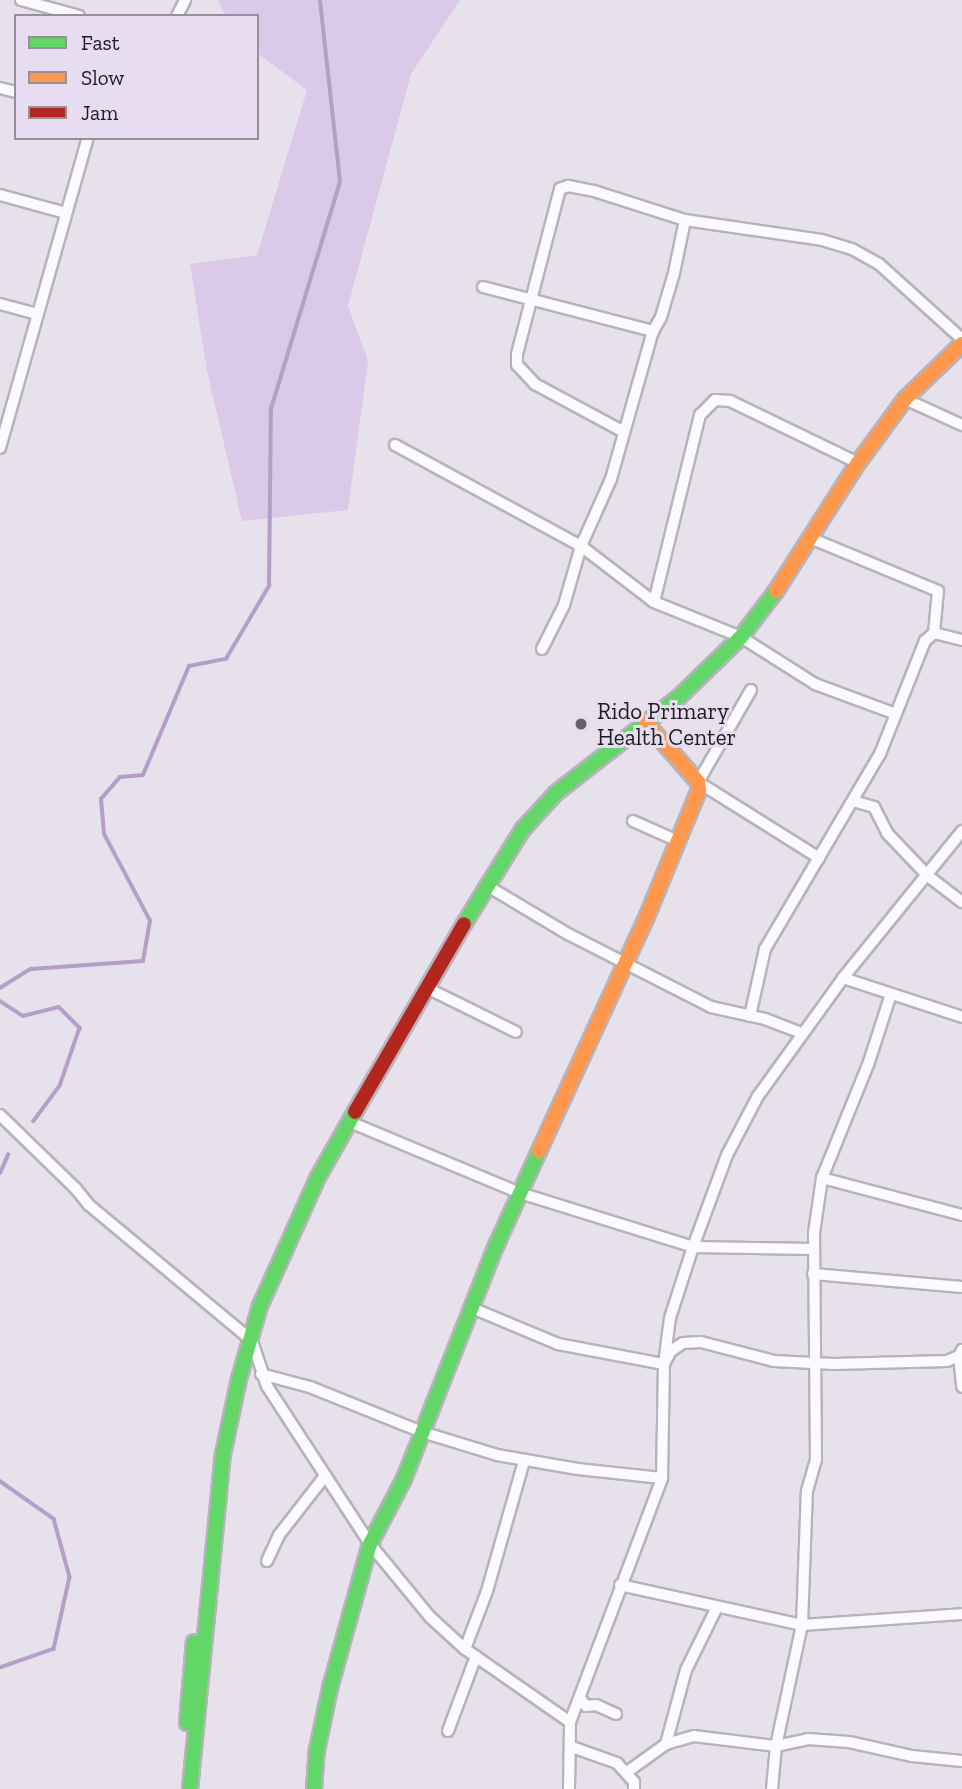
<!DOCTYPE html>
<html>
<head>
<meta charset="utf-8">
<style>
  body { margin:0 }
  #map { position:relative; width:962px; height:1789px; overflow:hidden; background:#e7e1ec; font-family:"Zilla Slab",serif }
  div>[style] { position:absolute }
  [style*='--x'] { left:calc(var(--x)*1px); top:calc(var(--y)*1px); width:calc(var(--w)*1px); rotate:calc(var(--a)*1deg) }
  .green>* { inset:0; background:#dac9e8 }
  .stream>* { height:3.5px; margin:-1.75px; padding:0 1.75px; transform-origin:1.75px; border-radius:1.75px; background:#b59ec7 }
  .roads { filter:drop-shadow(2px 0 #b8b3bb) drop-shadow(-2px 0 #b8b3bb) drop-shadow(0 2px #b8b3bb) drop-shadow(0 -2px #b8b3bb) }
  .street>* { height:10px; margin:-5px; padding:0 5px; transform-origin:5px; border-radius:5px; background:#fbfafc }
  .fast>* { height:14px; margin:-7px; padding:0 7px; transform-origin:7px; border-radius:7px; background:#63d668 }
  .slow>* { height:14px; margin:-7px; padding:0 7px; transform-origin:7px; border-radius:7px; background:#ff974d }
  .jam>* { height:14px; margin:-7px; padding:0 7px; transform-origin:7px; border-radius:7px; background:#b3261e }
  .dots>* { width:19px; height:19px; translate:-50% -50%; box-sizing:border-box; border:4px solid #e8ddf0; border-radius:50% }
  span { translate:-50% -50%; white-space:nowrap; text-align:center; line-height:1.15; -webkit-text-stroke:6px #e8ddf0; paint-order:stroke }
  .poi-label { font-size:23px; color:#1f1b22 }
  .left { translate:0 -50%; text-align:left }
  .legend { position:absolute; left:14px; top:14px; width:245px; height:126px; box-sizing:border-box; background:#e8ddf0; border:2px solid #988f9e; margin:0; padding:9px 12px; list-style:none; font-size:21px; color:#1f1b22 }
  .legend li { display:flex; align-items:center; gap:14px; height:35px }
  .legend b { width:35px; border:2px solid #988f9e }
</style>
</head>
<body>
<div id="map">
  <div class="green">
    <i style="clip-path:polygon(218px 0,460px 0,411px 74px,348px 306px,368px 361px,348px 510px,242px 521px,207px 371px,190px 264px,257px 255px,307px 90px,257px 53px,257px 16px,226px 16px)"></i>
  </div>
  <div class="stream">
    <i style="--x:0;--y:988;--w:36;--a:-32"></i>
    <i style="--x:31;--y:969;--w:112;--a:-4.1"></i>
    <i style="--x:143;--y:961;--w:41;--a:-80.1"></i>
    <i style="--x:150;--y:921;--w:98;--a:-117.9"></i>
    <i style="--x:104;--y:834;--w:35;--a:-95"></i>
    <i style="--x:101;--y:799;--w:29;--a:-49"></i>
    <i style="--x:120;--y:777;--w:23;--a:-5"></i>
    <i style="--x:143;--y:775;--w:118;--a:-67.1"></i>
    <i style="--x:189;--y:666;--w:38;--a:-11"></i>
    <i style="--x:226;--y:659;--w:85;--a:-59.5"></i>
    <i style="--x:269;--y:586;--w:177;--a:-89.4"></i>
    <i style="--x:271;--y:409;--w:237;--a:-73.1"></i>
    <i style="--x:340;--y:182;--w:183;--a:-96.3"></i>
    <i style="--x:0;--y:1001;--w:27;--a:33"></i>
    <i style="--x:23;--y:1016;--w:37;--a:-14"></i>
    <i style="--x:59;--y:1007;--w:30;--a:45"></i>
    <i style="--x:80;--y:1028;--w:61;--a:109"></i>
    <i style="--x:60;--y:1086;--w:44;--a:126.6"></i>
    <i style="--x:0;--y:1173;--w:20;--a:-66"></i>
    <i style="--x:0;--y:1481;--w:66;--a:35.1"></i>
    <i style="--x:54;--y:1519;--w:60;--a:74.6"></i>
    <i style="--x:70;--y:1577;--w:74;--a:102.5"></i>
    <i style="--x:54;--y:1649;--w:57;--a:160.6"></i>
  </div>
  <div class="roads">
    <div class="street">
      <i style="--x:21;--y:0;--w:60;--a:15.4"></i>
      <i style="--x:177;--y:16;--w:18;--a:-63"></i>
      <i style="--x:0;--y:88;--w:16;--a:14"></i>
      <i style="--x:0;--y:195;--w:68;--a:15.3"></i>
      <i style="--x:483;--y:287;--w:176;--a:14.5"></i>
      <i style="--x:0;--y:304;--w:39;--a:15"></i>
      <i style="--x:905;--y:399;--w:63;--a:24.5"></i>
      <i style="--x:624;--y:432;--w:101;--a:-151.7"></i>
      <i style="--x:535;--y:384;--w:26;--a:-133"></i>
      <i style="--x:517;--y:365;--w:11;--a:-90"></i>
      <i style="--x:517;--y:354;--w:171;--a:-75.4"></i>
      <i style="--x:560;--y:189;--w:9;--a:-21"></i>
      <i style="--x:568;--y:186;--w:26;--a:11"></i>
      <i style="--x:594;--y:191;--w:96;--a:17.7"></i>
      <i style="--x:685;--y:220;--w:138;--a:8.3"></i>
      <i style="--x:822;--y:240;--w:31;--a:17"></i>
      <i style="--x:852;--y:249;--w:31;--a:29"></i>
      <i style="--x:879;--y:264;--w:112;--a:42.1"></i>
      <i style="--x:395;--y:445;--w:212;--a:28.5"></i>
      <i style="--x:581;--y:546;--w:92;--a:37.5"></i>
      <i style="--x:654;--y:602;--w:94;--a:21.9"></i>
      <i style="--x:741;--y:637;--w:88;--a:32.4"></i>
      <i style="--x:815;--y:684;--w:86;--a:20.3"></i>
      <i style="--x:0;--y:448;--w:322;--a:-74.2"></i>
      <i style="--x:654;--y:602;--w:193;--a:-76.2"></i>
      <i style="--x:700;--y:415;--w:21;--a:-45"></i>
      <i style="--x:715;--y:400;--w:15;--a:4"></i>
      <i style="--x:730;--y:401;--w:142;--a:25.8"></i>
      <i style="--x:934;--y:633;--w:29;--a:14"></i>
      <i style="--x:542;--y:649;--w:49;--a:-63.4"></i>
      <i style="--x:564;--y:605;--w:61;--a:-73.9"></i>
      <i style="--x:581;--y:546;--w:73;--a:-65.9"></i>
      <i style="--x:611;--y:479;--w:154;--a:-74.2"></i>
      <i style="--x:653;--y:331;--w:16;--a:-60"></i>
      <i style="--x:661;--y:317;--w:46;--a:-73.5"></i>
      <i style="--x:674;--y:273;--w:54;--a:-78.3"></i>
      <i style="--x:751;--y:690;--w:106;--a:119.9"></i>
      <i style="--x:698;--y:782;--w:143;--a:32.1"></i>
      <i style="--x:853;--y:801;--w:22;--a:16"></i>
      <i style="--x:874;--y:807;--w:29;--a:63"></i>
      <i style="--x:887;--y:833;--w:59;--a:46.4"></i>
      <i style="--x:928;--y:876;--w:43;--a:37.4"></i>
      <i style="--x:633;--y:821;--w:49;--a:24"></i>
      <i style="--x:486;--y:885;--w:96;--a:30.9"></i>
      <i style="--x:568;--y:934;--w:161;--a:27"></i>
      <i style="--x:711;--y:1007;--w:55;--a:12.5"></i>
      <i style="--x:765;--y:1019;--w:40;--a:21"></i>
      <i style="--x:843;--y:978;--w:125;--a:18.1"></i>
      <i style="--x:427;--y:988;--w:99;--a:26.3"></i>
      <i style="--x:750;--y:1016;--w:69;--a:-77.4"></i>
      <i style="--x:765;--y:949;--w:226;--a:-59.5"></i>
      <i style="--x:880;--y:754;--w:122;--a:-68.3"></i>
      <i style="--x:925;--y:641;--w:12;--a:-42"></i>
      <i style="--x:934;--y:633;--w:42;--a:-84.6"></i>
      <i style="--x:938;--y:591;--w:139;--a:-157.5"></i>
      <i style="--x:0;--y:1115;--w:106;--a:44.2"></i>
      <i style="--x:76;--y:1189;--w:21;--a:51"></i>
      <i style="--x:89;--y:1205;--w:212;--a:39.8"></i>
      <i style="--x:252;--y:1341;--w:47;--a:71.6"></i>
      <i style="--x:267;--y:1386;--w:189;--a:56.9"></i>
      <i style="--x:370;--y:1544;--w:94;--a:50.6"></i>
      <i style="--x:430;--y:1617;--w:47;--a:42.4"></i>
      <i style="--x:465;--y:1649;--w:128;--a:34.8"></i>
      <i style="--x:350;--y:1122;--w:184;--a:22.7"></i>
      <i style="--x:520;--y:1193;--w:181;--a:17.3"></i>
      <i style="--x:693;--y:1247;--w:121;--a:0.9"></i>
      <i style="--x:822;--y:1178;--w:145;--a:14.8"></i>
      <i style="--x:813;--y:1274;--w:150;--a:5"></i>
      <i style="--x:472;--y:1308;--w:93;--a:22.7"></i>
      <i style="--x:558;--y:1344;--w:108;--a:10.7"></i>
      <i style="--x:664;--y:1364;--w:46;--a:-82.6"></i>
      <i style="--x:670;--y:1318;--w:75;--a:-72.1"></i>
      <i style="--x:693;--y:1247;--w:98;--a:-69.7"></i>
      <i style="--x:727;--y:1155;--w:67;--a:-62.3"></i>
      <i style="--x:758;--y:1096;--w:145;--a:-54.2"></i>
      <i style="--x:843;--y:978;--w:189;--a:-51"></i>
      <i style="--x:959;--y:1356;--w:31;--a:84"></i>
      <i style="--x:261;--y:1374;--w:51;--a:14.9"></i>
      <i style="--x:310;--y:1387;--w:121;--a:21.9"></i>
      <i style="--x:422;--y:1432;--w:78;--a:17"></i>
      <i style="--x:497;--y:1455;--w:82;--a:9.8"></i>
      <i style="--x:578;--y:1469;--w:84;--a:6.1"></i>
      <i style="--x:267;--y:1561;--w:29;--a:-65"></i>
      <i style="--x:279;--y:1535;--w:75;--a:-52.1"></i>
      <i style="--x:620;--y:1585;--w:186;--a:12.4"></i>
      <i style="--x:802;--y:1625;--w:160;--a:-3.9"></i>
      <i style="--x:465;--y:1649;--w:62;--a:-69.2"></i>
      <i style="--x:487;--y:1591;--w:135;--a:-74.1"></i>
      <i style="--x:580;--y:1698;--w:10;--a:53"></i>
      <i style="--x:586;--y:1706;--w:10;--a:-6"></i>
      <i style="--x:596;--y:1705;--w:22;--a:24"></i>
      <i style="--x:448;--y:1731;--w:80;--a:-69.5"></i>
      <i style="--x:666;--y:1744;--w:77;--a:-74.9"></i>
      <i style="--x:686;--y:1670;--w:70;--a:-63.8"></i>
      <i style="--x:572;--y:1747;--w:48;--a:19.6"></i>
      <i style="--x:617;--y:1763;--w:25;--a:48"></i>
      <i style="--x:634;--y:1782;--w:7;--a:90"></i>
      <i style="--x:627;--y:1772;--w:48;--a:-35.7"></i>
      <i style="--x:666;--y:1744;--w:29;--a:-16"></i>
      <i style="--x:694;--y:1736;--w:83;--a:7"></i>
      <i style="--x:776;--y:1746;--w:33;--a:-12"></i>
      <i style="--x:808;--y:1739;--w:41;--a:4.2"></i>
      <i style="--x:849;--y:1742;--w:65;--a:12.5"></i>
      <i style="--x:912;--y:1756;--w:50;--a:5.7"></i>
      <i style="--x:569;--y:1789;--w:67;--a:-89.1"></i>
      <i style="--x:570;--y:1722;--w:261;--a:-69.3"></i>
      <i style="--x:662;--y:1478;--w:114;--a:-89"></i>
      <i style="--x:664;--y:1364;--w:15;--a:-62"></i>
      <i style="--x:671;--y:1351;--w:14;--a:-34"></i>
      <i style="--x:683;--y:1343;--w:18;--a:-3"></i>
      <i style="--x:701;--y:1342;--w:75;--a:14.6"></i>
      <i style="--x:774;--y:1361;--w:60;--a:2.9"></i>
      <i style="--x:834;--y:1364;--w:113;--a:-1.5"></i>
      <i style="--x:947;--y:1361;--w:13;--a:-23"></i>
      <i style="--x:959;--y:1356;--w:7;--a:-63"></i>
      <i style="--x:772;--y:1789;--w:43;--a:-84.7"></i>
      <i style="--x:776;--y:1746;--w:124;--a:-77.9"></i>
      <i style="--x:802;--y:1625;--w:134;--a:-87.9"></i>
      <i style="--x:807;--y:1491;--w:32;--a:-74"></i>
      <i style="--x:816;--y:1460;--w:227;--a:-90.5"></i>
      <i style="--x:814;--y:1233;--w:56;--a:-81.7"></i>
      <i style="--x:822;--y:1178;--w:125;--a:-67.9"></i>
      <i style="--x:869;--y:1062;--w:71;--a:-72.1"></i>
    </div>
    <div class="fast">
      <i style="--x:464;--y:924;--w:112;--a:-58.2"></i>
      <i style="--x:523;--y:829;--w:49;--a:-47.5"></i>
      <i style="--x:556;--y:793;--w:156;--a:-38"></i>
      <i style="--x:679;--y:697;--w:86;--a:-44.1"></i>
      <i style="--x:741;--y:637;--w:58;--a:-52.7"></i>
      <i style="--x:187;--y:1723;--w:81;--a:-85.1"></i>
      <i style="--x:190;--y:1789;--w:337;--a:-84.4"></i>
      <i style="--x:223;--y:1454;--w:77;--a:-78"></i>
      <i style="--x:239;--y:1379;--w:76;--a:-74"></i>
      <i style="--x:260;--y:1306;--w:141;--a:-65.8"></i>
      <i style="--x:318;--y:1177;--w:75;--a:-60.4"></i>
      <i style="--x:314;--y:1789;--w:39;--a:-86"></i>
      <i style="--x:317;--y:1750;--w:63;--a:-78.2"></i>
      <i style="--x:330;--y:1688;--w:149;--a:-74.5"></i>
      <i style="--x:370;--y:1544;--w:73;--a:-62.4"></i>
      <i style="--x:404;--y:1479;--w:251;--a:-68.5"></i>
      <i style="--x:496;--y:1246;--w:104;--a:-65.6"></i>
    </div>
    <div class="slow">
      <i style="--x:776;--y:591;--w:152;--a:-57.4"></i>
      <i style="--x:858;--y:463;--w:79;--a:-53.7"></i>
      <i style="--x:905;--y:399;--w:79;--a:-44"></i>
      <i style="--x:539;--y:1151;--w:259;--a:-65.3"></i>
      <i style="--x:647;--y:916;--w:136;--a:-67.6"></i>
      <i style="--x:699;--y:790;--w:8;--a:-97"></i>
      <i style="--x:698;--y:782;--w:79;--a:-131.4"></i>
    </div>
    <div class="jam">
      <i style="--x:355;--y:1112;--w:217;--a:-59.9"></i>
    </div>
  </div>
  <div class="dots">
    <i style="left:581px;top:724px;background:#656069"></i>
  </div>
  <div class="poi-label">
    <span class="left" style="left:597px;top:724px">Rido Primary<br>Health Center</span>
  </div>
  <ul class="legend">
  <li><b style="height:9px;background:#63d668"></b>Fast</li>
  <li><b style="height:9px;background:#ff974d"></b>Slow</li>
  <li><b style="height:9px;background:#b3261e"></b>Jam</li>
  </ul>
</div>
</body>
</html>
